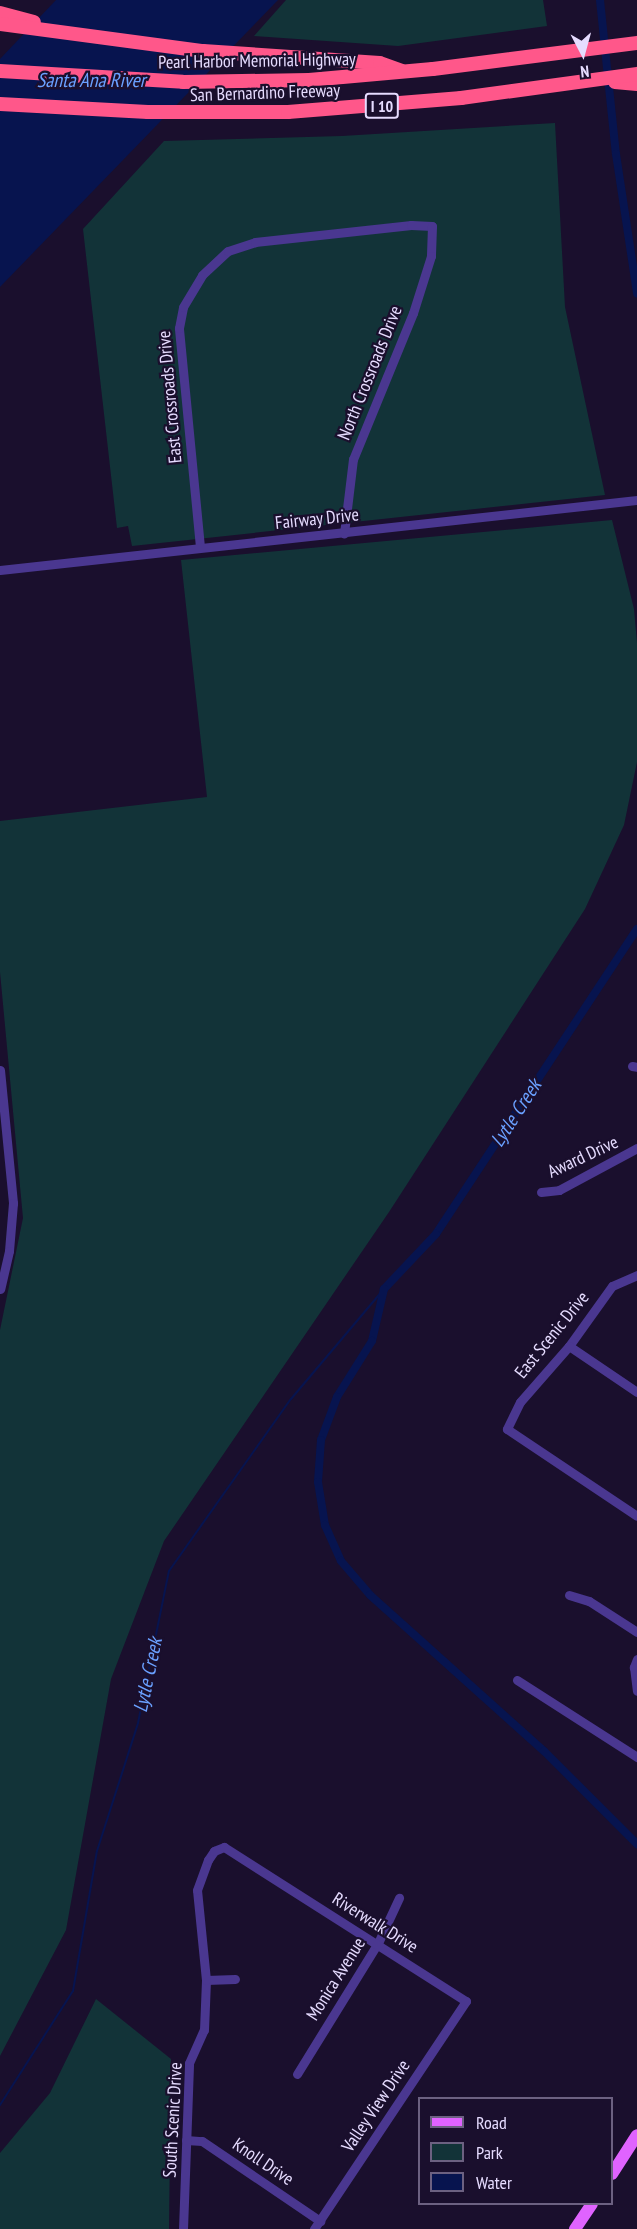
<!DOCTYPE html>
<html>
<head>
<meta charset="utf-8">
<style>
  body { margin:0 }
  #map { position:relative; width:637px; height:2229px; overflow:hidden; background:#1a0f2d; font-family:"PT Sans Narrow",sans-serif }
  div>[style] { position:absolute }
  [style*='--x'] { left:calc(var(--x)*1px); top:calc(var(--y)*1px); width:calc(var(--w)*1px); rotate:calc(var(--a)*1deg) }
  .green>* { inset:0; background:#123338 }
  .water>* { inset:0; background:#07144f }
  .stream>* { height:2px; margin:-1px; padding:0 1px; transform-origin:1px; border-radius:1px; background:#07144f }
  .canal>* { height:8px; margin:-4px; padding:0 4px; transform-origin:4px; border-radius:4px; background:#07144f }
  .minor>* { height:9px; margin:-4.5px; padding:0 4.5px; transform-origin:4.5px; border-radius:4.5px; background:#4a3790 }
  .major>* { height:12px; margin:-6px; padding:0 6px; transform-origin:6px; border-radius:6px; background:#e063ff }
  .highway>* { height:14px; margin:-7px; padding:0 7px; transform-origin:7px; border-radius:7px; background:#ff578a }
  span { translate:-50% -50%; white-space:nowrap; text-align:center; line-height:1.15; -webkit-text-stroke:4.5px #1a0f2d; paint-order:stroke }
  .shield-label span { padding:2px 4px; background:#1a0f2d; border:2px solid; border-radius:4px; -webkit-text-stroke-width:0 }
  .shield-label { font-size:16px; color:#e6dcff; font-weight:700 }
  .street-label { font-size:18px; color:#e6dcff }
  .water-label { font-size:20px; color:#6aa0ff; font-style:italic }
  .legend { position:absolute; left:418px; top:2097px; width:195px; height:108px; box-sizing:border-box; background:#1a0f2d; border:2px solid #6c6181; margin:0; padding:8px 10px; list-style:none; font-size:18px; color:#e6dcff }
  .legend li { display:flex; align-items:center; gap:12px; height:30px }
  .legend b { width:30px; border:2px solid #6c6181 }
  .north { position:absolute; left:553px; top:24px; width:60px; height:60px; -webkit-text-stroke:4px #1a0f2d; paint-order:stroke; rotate:174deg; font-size:16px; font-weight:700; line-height:24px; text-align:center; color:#e6dcff }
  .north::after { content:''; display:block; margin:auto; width:21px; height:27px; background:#e6dcff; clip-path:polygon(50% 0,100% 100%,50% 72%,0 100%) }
</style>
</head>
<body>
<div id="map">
  <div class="green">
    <i style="clip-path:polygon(286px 0,543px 0,547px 26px,398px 46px,254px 36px)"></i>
    <i style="clip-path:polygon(555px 123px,565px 307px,605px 495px,132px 546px,128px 526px,117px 528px,83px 229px,164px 141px,342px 136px)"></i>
    <i style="clip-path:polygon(612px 520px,634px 609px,637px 643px,637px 762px,624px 825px,585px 909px,389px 1212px,164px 1541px,111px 1679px,66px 1930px,0 2056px,0 1330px,23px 1218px,0 972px,0 821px,207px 797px,181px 560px)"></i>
    <i style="clip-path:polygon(96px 1999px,171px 2059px,169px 2229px,0 2229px,0 2153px,50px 2093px)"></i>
  </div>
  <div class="water">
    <i style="clip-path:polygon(56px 0,278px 0,0 287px,0 59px)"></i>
  </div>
  <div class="stream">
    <i style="--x:0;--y:2105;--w:135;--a:-57.4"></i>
    <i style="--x:73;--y:1991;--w:142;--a:-80.3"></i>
    <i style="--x:97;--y:1851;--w:134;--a:-72.2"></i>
    <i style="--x:138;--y:1723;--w:155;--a:-78.5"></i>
    <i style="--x:169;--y:1571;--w:211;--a:-54.7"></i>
    <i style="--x:291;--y:1399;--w:144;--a:-49.8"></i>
  </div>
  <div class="canal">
    <i style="--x:600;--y:0;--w:155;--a:84.1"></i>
    <i style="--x:616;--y:154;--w:141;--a:81.4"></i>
    <i style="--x:637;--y:929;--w:365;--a:123.4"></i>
    <i style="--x:436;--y:1234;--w:76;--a:133.4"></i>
    <i style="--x:384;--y:1289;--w:53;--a:103"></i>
    <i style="--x:372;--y:1341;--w:66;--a:122"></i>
    <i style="--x:337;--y:1397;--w:46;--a:110.4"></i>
    <i style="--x:321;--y:1440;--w:42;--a:94.1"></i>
    <i style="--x:318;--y:1482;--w:44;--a:80.8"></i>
    <i style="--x:325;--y:1525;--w:39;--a:66"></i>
    <i style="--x:341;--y:1561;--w:45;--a:49.5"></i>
    <i style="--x:370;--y:1595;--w:234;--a:41.9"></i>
    <i style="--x:544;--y:1751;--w:132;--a:45"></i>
  </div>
  <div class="minor">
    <i style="--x:200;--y:547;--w:220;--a:-95.5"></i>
    <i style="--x:179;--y:328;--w:21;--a:-79"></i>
    <i style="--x:183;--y:307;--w:37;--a:-59"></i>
    <i style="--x:202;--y:275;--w:35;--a:-43"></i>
    <i style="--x:228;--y:251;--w:28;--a:-18"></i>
    <i style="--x:255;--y:242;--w:157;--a:-6.2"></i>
    <i style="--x:411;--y:225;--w:21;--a:3"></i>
    <i style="--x:432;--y:226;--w:30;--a:92"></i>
    <i style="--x:431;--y:256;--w:60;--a:107.5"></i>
    <i style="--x:413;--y:313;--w:158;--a:112.3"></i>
    <i style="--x:353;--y:459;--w:75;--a:96.9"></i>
    <i style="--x:0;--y:570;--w:641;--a:-6.27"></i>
    <i style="--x:632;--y:1066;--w:5;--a:11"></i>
    <i style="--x:0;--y:1070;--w:134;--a:84.4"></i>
    <i style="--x:13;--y:1203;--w:48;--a:94.8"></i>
    <i style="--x:9;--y:1251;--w:39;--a:103"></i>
    <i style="--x:541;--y:1192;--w:18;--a:-6"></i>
    <i style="--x:559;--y:1190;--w:89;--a:-28.3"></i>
    <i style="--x:637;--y:1275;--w:27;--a:156"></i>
    <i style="--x:612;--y:1286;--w:74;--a:125.6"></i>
    <i style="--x:569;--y:1346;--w:74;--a:131.2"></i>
    <i style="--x:520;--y:1402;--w:30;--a:116"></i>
    <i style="--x:507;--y:1429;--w:156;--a:33.8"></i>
    <i style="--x:569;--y:1346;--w:82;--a:34.1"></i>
    <i style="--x:569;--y:1595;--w:21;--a:17"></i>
    <i style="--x:589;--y:1601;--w:57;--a:32.9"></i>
    <i style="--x:637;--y:1659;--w:9;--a:111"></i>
    <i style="--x:634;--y:1667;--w:24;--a:83"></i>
    <i style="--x:517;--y:1680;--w:143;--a:32.7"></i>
    <i style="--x:206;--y:1980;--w:29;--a:-2"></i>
    <i style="--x:297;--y:2074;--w:154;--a:-58.3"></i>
    <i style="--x:378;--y:1943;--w:50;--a:-65"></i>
    <i style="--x:186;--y:2140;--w:16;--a:4"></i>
    <i style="--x:202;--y:2141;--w:143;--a:34.1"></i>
    <i style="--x:183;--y:2229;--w:166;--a:-87.9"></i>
    <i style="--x:189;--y:2063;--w:36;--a:-66"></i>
    <i style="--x:204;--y:2030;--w:50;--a:-87.7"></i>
    <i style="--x:206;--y:1980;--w:90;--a:-95.7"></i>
    <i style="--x:197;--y:1890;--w:32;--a:-70"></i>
    <i style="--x:208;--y:1860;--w:11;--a:-56"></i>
    <i style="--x:214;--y:1851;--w:11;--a:-22"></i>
    <i style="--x:224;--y:1847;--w:287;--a:32.5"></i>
    <i style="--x:466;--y:2001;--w:274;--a:123.7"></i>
  </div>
  <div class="major">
    <i style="--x:612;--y:2174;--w:46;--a:-57.3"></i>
    <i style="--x:575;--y:2229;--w:30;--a:-56"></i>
  </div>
  <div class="highway">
    <i style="--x:0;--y:13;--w:35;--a:15"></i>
    <i style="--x:0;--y:24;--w:205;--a:7.6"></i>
    <i style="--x:203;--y:51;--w:177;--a:3.9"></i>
    <i style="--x:380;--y:63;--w:23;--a:20"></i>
    <i style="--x:0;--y:71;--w:183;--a:3.4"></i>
    <i style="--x:183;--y:82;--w:126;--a:-0.9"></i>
    <i style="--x:309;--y:80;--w:124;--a:-5.1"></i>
    <i style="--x:433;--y:69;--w:206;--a:-7.3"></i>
    <i style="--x:615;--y:82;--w:22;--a:5"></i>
    <i style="--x:0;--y:104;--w:148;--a:3.1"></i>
    <i style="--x:148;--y:112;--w:140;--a:0"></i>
    <i style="--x:288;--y:112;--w:174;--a:-4.6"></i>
    <i style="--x:461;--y:98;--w:178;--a:-7.8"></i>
  </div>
  <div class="shield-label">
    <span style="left:382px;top:106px">I 10</span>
  </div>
  <div class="street-label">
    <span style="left:257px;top:61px;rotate:-1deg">Pearl Harbor Memorial Highway</span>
    <span style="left:265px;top:93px;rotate:-2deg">San Bernardino Freeway</span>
    <span style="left:370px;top:373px;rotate:-68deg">North Crossroads Drive</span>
    <span style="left:170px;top:397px;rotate:-95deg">East Crossroads Drive</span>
    <span style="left:317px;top:519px;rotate:-6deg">Fairway Drive</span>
    <span style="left:583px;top:1157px;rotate:-25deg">Award Drive</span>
    <span style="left:552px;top:1335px;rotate:-51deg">East Scenic Drive</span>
    <span style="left:375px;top:1923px;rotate:32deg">Riverwalk Drive</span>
    <span style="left:336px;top:1979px;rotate:-58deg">Monica Avenue</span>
    <span style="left:376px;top:2106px;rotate:-56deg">Valley View Drive</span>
    <span style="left:173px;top:2120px;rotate:-87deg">South Scenic Drive</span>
    <span style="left:263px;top:2162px;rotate:34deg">Knoll Drive</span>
  </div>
  <div class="water-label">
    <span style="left:91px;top:80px">Santa Ana River</span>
    <span style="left:516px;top:1113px;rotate:-57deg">Lytle Creek</span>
    <span style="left:148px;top:1675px;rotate:-78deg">Lytle Creek</span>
  </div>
  <ul class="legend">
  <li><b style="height:8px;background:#e063ff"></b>Road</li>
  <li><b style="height:16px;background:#123338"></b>Park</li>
  <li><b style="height:16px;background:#07144f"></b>Water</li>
  </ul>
  <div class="north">N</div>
</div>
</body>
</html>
